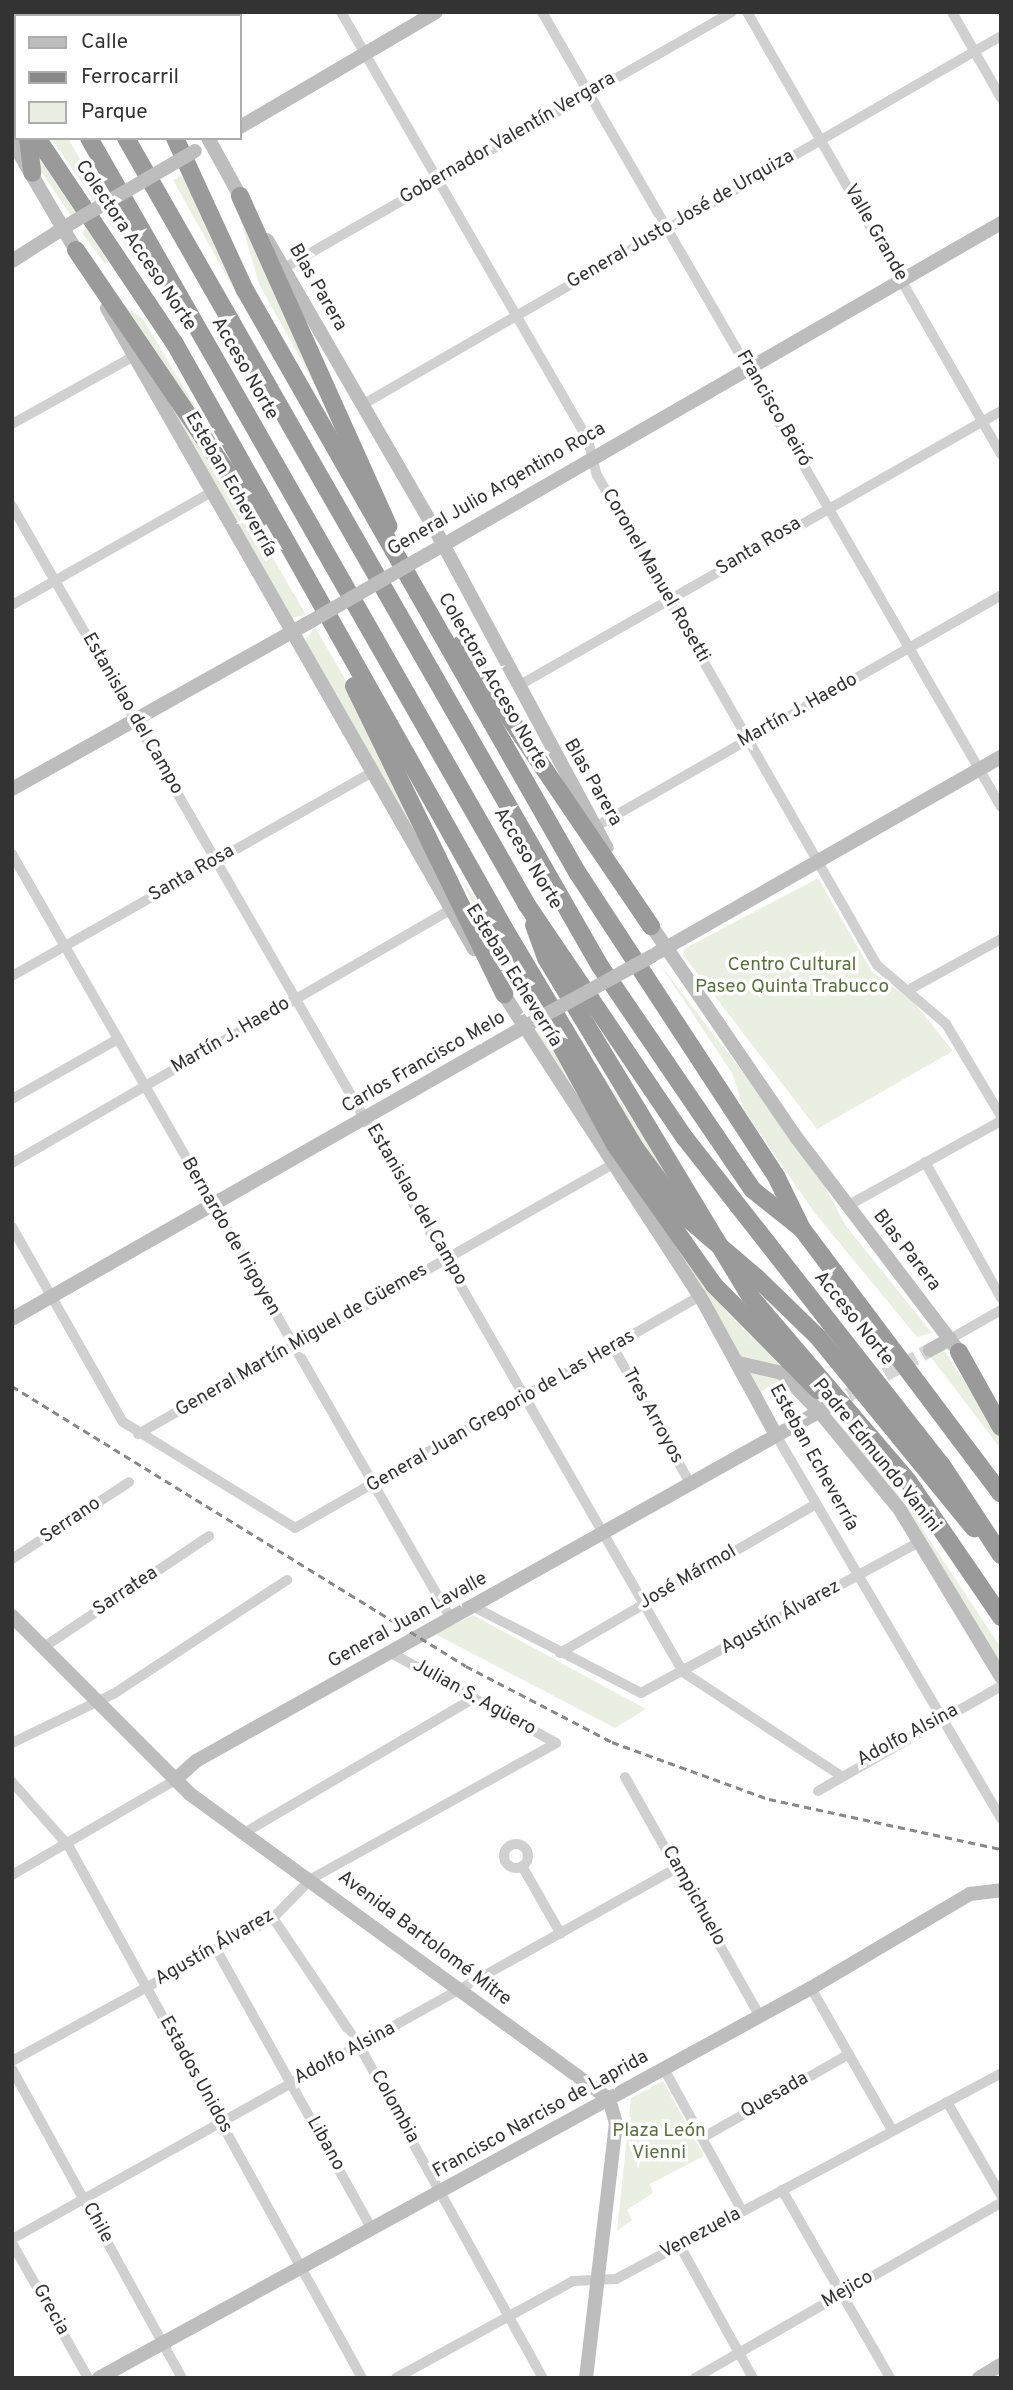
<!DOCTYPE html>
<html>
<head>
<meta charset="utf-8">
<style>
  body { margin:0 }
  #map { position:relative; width:1013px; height:2390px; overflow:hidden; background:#fff; font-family:Overpass,sans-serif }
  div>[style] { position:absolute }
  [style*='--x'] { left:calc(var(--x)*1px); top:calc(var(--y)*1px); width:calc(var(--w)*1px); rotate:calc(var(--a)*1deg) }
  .green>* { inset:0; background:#eaf0e1 }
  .secondary-tunnel>* { height:14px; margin-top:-7px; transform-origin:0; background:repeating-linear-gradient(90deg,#d6d6d6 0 14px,transparent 0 21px) }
  .street>* { height:10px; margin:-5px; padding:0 5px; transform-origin:5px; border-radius:5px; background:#d0d0d0 }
  .street>.ring { margin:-5px; padding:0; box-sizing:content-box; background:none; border:10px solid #d0d0d0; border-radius:50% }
  .secondary>* { height:14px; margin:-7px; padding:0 7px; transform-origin:7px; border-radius:7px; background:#bdbdbd }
  .highway>* { height:18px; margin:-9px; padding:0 9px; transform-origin:9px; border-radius:9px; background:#9a9a9a }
  .rail>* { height:2.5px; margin-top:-1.25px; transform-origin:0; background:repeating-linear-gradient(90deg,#888 0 7px,transparent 0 12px) }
  .secondary-bridge>* { height:14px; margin:-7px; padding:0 7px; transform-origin:7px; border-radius:7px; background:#bdbdbd }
  .highway-bridge>* { height:18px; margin:-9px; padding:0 9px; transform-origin:9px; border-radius:9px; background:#9a9a9a }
  span { translate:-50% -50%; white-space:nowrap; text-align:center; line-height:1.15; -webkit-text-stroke:7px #fff; paint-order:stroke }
  .street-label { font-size:19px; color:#333 }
  .park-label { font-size:19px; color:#5a733b }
  .frame { position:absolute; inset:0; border:14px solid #333; pointer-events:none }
  .legend { position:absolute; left:14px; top:14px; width:228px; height:126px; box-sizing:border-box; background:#fff; border:2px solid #adadad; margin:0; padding:9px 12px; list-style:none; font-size:21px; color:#333 }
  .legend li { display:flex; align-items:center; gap:14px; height:35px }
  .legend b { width:35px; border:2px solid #adadad }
</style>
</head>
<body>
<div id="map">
  <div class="green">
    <i style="clip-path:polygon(51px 138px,68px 138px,103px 200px,96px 204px)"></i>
    <i style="clip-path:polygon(36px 153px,77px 215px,73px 219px,36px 164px)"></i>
    <i style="clip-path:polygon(184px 175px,201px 218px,241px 302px,173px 180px)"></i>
    <i style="clip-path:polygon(238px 211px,334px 419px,259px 284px)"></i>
    <i style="clip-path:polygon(114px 217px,151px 283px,108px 221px)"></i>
    <i style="clip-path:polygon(87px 227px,108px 262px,105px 264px,82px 233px)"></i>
    <i style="clip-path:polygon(120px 302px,143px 319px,221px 450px)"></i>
    <i style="clip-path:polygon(138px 355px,249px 516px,306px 615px,291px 618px)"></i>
    <i style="clip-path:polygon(315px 627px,345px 679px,432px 861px,428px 862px,304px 642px)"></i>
    <i style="clip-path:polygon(818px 878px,872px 972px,912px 1000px,953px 1051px,817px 1129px,683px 955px,684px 949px)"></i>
    <i style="clip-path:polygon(461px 880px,477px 900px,536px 1011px,529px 1014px)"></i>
    <i style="clip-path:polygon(659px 963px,812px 1163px,846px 1226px,932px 1333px,917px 1337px,814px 1212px,744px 1110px,732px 1073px)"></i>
    <i style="clip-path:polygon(567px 1015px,595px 1063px,692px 1211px,656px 1170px)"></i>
    <i style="clip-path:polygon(545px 1027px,611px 1147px,534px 1033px)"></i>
    <i style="clip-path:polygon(660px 1224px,730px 1316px,818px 1400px,790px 1376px,743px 1362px)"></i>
    <i style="clip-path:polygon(943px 1348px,1001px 1439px,1001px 1449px,930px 1356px)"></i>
    <i style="clip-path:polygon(747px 1371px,783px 1380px,758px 1393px)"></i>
    <i style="clip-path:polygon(832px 1415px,904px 1501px,1001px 1648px,1001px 1666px)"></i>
    <i style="clip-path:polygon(473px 1615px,646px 1709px,615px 1728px,435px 1634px)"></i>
    <i style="clip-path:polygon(663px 2081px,704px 2156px,650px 2184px,653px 2193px,627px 2210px,632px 2220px,617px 2231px,631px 2098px)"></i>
  </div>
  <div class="secondary-tunnel">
    <i style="--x:830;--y:1405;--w:114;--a:-28.8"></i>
  </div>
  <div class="street">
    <i style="--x:341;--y:12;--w:494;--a:60"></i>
    <i style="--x:588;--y:440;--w:36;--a:76"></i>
    <i style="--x:597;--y:475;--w:564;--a:60.26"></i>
    <i style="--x:877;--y:965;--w:91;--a:40.5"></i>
    <i style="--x:946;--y:1024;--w:107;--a:59.1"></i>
    <i style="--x:542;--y:12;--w:918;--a:60"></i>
    <i style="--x:747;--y:12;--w:510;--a:60.12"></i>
    <i style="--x:952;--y:12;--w:99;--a:60.3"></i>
    <i style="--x:284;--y:268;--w:516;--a:-29.74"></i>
    <i style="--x:362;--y:405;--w:738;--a:-30"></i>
    <i style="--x:12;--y:424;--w:140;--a:-29.1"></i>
    <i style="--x:12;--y:506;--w:1345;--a:60.08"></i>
    <i style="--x:683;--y:1672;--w:186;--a:33.3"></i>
    <i style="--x:12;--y:605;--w:230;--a:-29.5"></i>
    <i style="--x:518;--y:686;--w:556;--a:-29.66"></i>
    <i style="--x:595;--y:827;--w:468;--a:-29.7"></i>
    <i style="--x:12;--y:854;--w:882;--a:60.15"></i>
    <i style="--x:12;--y:976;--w:414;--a:-29.5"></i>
    <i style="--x:912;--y:988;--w:102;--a:-28.8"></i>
    <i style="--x:12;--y:1099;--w:122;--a:-29.5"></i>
    <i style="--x:925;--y:1162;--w:156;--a:60.8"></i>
    <i style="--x:12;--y:1163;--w:506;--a:-30.01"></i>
    <i style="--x:847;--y:1206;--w:176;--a:-28.9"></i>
    <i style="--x:12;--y:1227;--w:224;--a:60.4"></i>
    <i style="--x:123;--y:1422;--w:202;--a:31.6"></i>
    <i style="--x:295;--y:1528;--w:467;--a:-29.8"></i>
    <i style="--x:950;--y:1339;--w:59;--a:-29.6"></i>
    <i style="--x:613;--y:1347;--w:159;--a:60.5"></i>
    <i style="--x:138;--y:1434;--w:546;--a:-29.61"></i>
    <i style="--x:776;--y:1435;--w:445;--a:59.6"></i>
    <i style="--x:12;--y:1559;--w:140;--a:-33.3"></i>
    <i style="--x:474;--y:1607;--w:188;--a:27.2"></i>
    <i style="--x:641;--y:1693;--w:319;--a:-28.5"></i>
    <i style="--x:44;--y:1647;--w:199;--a:-33.9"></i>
    <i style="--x:391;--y:1653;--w:188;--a:28.6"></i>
    <i style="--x:560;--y:1653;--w:296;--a:-30.2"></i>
    <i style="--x:12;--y:1743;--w:114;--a:-25.9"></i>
    <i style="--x:115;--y:1693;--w:206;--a:-33.3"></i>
    <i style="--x:625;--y:1777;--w:275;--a:60.6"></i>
    <i style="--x:12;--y:1782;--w:84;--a:48.4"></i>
    <i style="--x:68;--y:1845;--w:609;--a:61.12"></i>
    <i style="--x:818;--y:1791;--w:211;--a:-29.8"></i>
    <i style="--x:244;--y:1833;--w:267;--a:-30.4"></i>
    <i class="ring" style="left:504px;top:1844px;width:14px;height:14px"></i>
    <i style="--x:522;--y:1866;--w:78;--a:60.2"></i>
    <i style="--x:12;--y:1875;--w:189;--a:-30.2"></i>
    <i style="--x:273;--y:1918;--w:156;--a:56"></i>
    <i style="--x:360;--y:2047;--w:378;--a:61.1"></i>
    <i style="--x:216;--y:1949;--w:321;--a:60.9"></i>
    <i style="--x:811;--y:1988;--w:163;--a:60.3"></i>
    <i style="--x:12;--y:2061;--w:298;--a:-28.7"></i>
    <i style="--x:273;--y:1918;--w:54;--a:-45.7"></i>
    <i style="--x:311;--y:1879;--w:280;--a:-29"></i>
    <i style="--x:12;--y:2069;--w:353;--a:61.2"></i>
    <i style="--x:664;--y:2069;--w:162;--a:61.2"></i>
    <i style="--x:947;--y:2102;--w:108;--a:59.9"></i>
    <i style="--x:702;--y:2138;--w:169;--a:-29.7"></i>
    <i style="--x:782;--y:2190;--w:217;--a:60.1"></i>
    <i style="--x:12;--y:2239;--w:761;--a:-29.16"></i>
    <i style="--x:12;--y:2243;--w:155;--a:60.6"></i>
    <i style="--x:680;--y:2246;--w:151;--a:61.1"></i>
    <i style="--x:396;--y:2378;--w:202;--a:-28.7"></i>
    <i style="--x:573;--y:2281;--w:43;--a:-2.7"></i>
    <i style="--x:616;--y:2279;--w:437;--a:-28.1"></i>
    <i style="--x:695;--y:2378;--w:353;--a:-29.8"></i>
  </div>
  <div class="secondary">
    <i style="--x:136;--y:12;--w:4;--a:63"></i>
    <i style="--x:240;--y:127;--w:227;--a:-30.4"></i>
    <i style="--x:208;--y:138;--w:77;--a:61.1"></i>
    <i style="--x:12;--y:141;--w:137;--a:59.7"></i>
    <i style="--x:267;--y:240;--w:351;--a:59.9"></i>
    <i style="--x:443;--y:544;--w:345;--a:61.7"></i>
    <i style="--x:12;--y:261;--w:69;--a:-32.5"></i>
    <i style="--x:107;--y:308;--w:739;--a:60.21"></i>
    <i style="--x:426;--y:555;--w:664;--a:-30"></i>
    <i style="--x:12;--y:789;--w:339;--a:-29.3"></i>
    <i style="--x:646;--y:918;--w:265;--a:55.6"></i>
    <i style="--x:796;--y:1137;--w:281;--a:52.8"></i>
    <i style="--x:657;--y:953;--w:396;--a:-29.7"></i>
    <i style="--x:499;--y:987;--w:369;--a:57"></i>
    <i style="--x:700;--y:1296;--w:158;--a:61.3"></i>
    <i style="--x:12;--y:1319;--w:597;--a:-29.7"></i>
    <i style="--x:930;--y:1350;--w:23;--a:-29"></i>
    <i style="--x:739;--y:1363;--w:44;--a:13.1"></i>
    <i style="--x:782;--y:1373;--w:53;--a:45.8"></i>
    <i style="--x:819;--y:1411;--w:128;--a:50.7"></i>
    <i style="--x:900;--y:1510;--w:195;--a:58.8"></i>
    <i style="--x:12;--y:1616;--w:252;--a:45"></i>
    <i style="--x:190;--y:1794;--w:518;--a:36.05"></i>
    <i style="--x:609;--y:2099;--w:25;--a:74"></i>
    <i style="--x:616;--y:2123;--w:257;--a:96.7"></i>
    <i style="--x:175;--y:1780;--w:28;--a:-42"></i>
    <i style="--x:196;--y:1761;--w:724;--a:-29.29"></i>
    <i style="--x:99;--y:2378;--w:812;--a:-28.71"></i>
    <i style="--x:811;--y:1988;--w:185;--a:-30.6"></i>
    <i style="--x:970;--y:1894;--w:31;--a:-7"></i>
    <i style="--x:979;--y:2378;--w:26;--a:-31"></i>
  </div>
  <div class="highway">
    <i style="--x:17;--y:12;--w:4;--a:63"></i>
    <i style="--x:54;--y:12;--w:4;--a:63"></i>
    <i style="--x:83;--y:12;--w:4;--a:63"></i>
    <i style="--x:109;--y:12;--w:4;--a:63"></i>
    <i style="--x:12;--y:59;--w:7;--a:56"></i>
    <i style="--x:12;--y:100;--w:6;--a:51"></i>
    <i style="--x:28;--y:138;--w:35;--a:83"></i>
    <i style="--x:37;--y:138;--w:248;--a:56.2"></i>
    <i style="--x:175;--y:344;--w:670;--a:60.6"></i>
    <i style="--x:504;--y:928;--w:256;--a:59.2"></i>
    <i style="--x:635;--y:1148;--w:89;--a:53.3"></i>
    <i style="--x:89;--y:138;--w:883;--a:60.27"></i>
    <i style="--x:527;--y:905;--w:282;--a:55.9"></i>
    <i style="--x:685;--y:1138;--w:415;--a:51.9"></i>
    <i style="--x:941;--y:1464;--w:109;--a:56.6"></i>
    <i style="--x:126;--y:138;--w:954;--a:60.21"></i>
    <i style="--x:600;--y:966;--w:271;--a:55.7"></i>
    <i style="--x:753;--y:1190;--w:63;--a:38.5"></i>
    <i style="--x:802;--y:1229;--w:331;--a:53.1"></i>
    <i style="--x:175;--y:138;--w:167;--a:65.3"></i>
    <i style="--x:245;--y:290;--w:670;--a:60.3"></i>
    <i style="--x:577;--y:872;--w:363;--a:56.8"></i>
    <i style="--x:776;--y:1176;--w:59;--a:63.9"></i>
    <i style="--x:240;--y:196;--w:362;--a:65.8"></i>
    <i style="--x:76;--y:250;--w:325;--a:55.8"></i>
    <i style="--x:460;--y:645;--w:340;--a:55.8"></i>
    <i style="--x:354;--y:686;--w:343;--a:64"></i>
    <i style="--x:534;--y:925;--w:35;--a:70"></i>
    <i style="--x:546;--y:958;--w:395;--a:58.9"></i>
    <i style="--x:750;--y:1296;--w:243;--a:49.5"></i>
    <i style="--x:908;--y:1481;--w:165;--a:55.6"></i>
    <i style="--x:542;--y:1011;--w:154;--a:61.3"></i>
    <i style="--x:616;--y:1146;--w:170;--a:54.8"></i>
    <i style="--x:714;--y:1285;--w:148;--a:45.3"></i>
    <i style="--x:756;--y:1277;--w:86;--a:44.1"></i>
    <i style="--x:818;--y:1337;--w:247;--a:50.8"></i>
    <i style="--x:959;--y:1352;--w:86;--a:60.8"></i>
  </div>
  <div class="rail">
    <i style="--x:12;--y:1386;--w:533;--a:31.66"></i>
    <i style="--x:466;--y:1666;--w:165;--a:27.5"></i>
    <i style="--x:612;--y:1742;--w:167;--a:20"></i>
    <i style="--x:769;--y:1799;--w:237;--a:12.2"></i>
  </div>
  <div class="secondary-bridge">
    <i style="--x:73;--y:222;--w:141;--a:-30.2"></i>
    <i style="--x:308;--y:623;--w:136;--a:-30"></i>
    <i style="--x:534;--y:1021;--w:135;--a:-28.8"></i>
  </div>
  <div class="highway-bridge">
    <i style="--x:688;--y:1219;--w:89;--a:40.5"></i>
  </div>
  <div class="street-label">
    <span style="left:508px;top:139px;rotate:-30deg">Gobernador Valentín Vergara</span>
    <span style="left:681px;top:220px;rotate:-30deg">General Justo José de Urquiza</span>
    <span style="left:875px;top:233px;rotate:60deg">Valle Grande</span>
    <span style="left:135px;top:246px;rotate:56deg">Colectora Acceso Norte</span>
    <span style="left:317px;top:288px;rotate:60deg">Blas Parera</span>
    <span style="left:244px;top:369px;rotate:60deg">Acceso Norte</span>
    <span style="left:773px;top:409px;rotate:60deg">Francisco Beiró</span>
    <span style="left:230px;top:485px;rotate:60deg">Esteban Echeverría</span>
    <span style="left:497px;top:490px;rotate:-30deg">General Julio Argentino Roca</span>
    <span style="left:759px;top:547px;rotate:-31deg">Santa Rosa</span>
    <span style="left:655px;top:576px;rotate:60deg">Coronel Manuel Rosetti</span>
    <span style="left:492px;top:682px;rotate:60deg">Colectora Acceso Norte</span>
    <span style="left:798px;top:711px;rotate:-29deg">Martín J. Haedo</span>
    <span style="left:132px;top:714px;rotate:60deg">Estanislao del Campo</span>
    <span style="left:592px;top:783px;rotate:60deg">Blas Parera</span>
    <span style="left:527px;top:859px;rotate:59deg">Acceso Norte</span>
    <span style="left:192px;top:874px;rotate:-30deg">Santa Rosa</span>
    <span style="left:513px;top:976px;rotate:58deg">Esteban Echeverría</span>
    <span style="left:231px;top:1036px;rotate:-30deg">Martín J. Haedo</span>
    <span style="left:424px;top:1063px;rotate:-30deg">Carlos Francisco Melo</span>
    <span style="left:416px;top:1205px;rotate:60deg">Estanislao del Campo</span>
    <span style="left:230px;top:1237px;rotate:60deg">Bernardo de Irigoyen</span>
    <span style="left:906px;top:1251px;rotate:52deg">Blas Parera</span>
    <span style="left:853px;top:1319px;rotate:51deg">Acceso Norte</span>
    <span style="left:302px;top:1341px;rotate:-30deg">General Martín Miguel de Güemes</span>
    <span style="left:501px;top:1412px;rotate:-30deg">General Juan Gregorio de Las Heras</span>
    <span style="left:652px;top:1416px;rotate:61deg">Tres Arroyos</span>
    <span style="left:876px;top:1456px;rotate:51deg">Padre Edmundo Vanini</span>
    <span style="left:813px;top:1458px;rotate:61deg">Esteban Echeverría</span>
    <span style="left:71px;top:1521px;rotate:-34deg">Serrano</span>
    <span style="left:688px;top:1578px;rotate:-30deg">José Mármol</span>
    <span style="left:126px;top:1592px;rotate:-34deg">Sarratea</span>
    <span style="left:781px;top:1618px;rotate:-29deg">Agustín Álvarez</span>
    <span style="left:408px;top:1621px;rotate:-29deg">General Juan Lavalle</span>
    <span style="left:474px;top:1698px;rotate:29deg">Julian S. Agüero</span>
    <span style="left:908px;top:1736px;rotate:-28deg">Adolfo Alsina</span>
    <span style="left:693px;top:1896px;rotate:61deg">Campichuelo</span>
    <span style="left:424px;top:1939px;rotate:37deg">Avenida Bartolomé Mitre</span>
    <span style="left:215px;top:1948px;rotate:-30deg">Agustín Álvarez</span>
    <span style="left:345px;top:2054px;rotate:-28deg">Adolfo Alsina</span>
    <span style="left:195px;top:2075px;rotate:61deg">Estados Unidos</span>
    <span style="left:775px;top:2096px;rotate:-30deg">Quesada</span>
    <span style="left:394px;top:2107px;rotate:61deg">Colombia</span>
    <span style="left:541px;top:2115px;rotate:-29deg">Francisco Narciso de Laprida</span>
    <span style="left:325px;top:2144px;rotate:61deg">Libano</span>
    <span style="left:97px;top:2223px;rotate:61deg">Chile</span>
    <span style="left:701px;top:2234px;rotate:-28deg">Venezuela</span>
    <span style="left:848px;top:2290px;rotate:-30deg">Mejico</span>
    <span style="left:50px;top:2310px;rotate:61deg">Grecia</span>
  </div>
  <div class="park-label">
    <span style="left:792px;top:977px">Centro Cultural<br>Paseo Quinta Trabucco</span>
    <span style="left:659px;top:2143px">Plaza León<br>Vienni</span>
  </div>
  <div class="frame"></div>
  <ul class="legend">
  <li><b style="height:9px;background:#bdbdbd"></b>Calle</li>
  <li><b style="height:9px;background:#888"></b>Ferrocarril</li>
  <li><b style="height:19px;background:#eaf0e1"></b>Parque</li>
  </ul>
</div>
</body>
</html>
